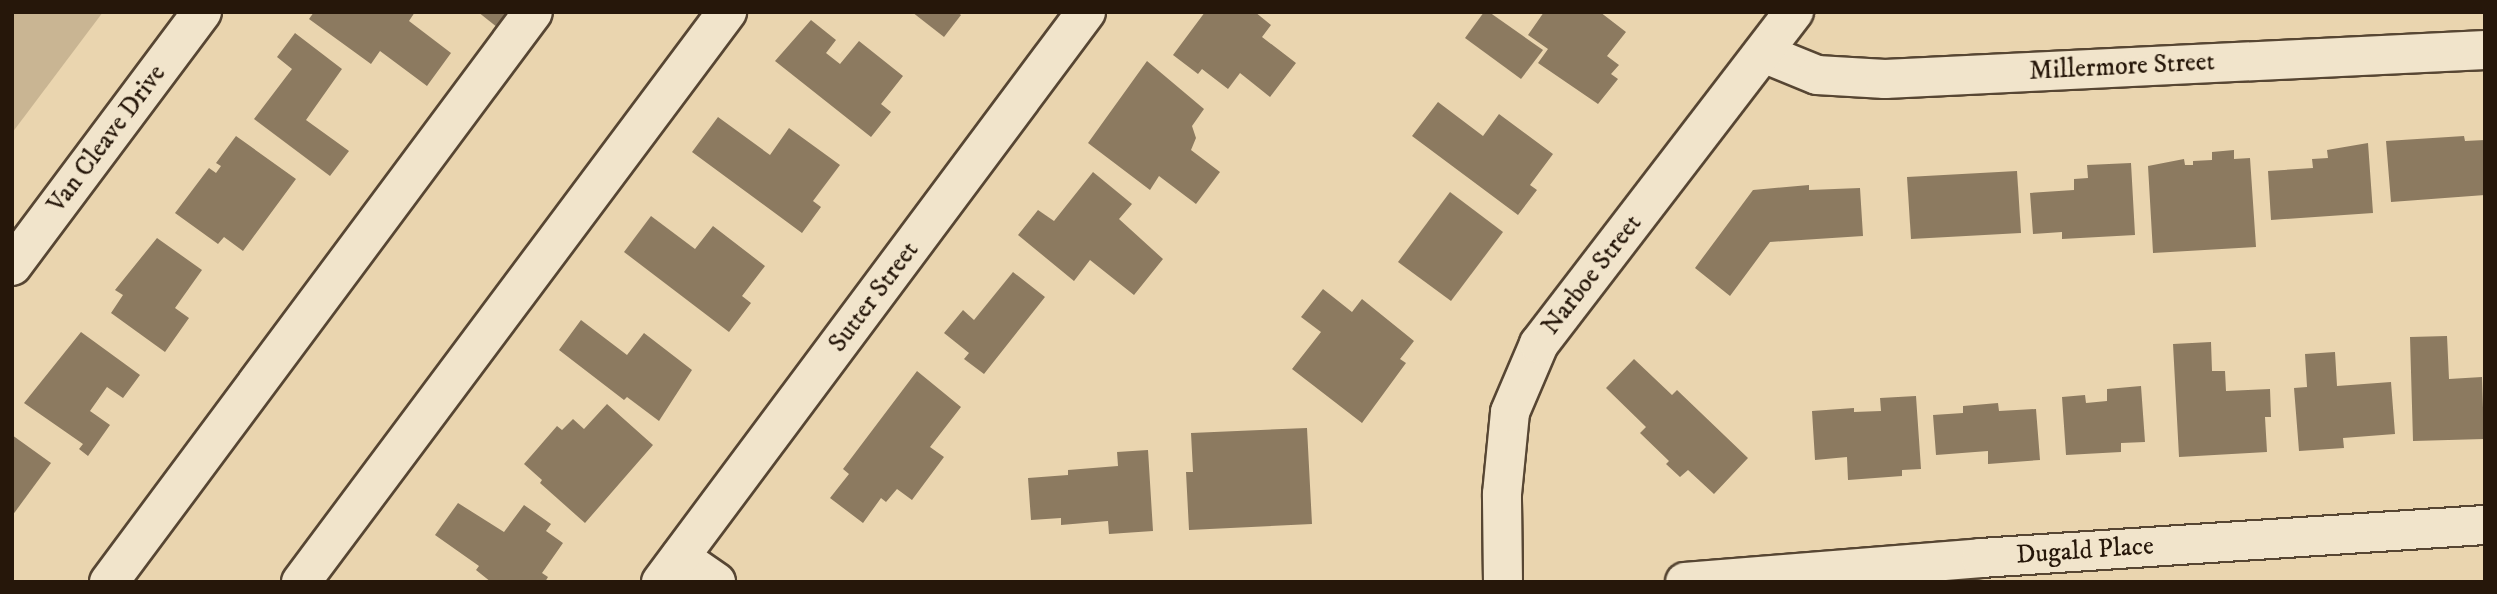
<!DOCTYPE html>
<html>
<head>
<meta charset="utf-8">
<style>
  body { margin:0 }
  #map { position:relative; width:2497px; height:594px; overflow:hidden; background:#ead5af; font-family:"IM FELL DW Pica",serif }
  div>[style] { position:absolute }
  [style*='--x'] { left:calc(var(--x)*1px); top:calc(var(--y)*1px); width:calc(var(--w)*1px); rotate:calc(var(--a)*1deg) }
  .green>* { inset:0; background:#c9b593 }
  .building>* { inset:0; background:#8c7a60 }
  .roads { filter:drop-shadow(2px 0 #574633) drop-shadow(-2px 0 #574633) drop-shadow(0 2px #574633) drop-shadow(0 -2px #574633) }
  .minor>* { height:38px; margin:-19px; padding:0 19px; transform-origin:19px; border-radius:19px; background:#f1e4cb }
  span { translate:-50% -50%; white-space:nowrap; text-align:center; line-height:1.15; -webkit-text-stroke:5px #f1e4cb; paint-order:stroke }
  .street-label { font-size:26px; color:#26170a }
  .frame { position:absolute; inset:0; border:14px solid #26170a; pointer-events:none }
</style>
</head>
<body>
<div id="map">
  <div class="green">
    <i style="clip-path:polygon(12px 12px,103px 12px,12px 133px)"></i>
  </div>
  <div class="building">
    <i style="clip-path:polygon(314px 12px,415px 12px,409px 21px,451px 53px,427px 86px,380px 51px,371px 64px,309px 19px)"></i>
    <i style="clip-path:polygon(478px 12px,526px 12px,507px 35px)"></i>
    <i style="clip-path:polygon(912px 12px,957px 12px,961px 15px,944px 37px)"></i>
    <i style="clip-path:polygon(1205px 12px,1255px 12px,1271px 25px,1262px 37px,1296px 63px,1270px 97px,1240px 73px,1228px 89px,1202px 69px,1198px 74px,1173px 55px)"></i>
    <i style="clip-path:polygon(1484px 12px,1489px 12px,1543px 50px,1521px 79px,1465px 38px)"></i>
    <i style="clip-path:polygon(1544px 12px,1600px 12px,1626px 32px,1607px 56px,1619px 65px,1611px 74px,1618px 79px,1598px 104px,1538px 63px,1548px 49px,1528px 35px)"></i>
    <i style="clip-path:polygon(811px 20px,836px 40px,826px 53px,840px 64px,859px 41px,903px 76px,881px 104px,891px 112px,871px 137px,775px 61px)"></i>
    <i style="clip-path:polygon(295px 33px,342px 69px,306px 120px,349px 151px,330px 176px,254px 119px,292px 69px,277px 57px)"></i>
    <i style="clip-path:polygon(1147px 61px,1204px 109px,1192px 126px,1196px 138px,1191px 150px,1220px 172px,1196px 204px,1159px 176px,1150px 190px,1088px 143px)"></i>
    <i style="clip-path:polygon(1438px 102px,1483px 136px,1499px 114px,1553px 154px,1530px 185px,1537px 190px,1518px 215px,1412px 136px)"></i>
    <i style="clip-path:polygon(718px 117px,770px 155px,789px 128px,840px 165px,813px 201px,821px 207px,802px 233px,692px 152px)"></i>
    <i style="clip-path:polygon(236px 136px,296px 179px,243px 251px,224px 237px,218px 244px,175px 213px,209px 168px,216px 173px,221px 166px,216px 163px)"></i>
    <i style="clip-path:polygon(2464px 136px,2465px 141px,2485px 140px,2485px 195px,2391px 202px,2386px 141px)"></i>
    <i style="clip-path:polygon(2368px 143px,2373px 213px,2271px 220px,2268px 171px,2313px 168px,2312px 159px,2328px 158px,2327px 150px)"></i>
    <i style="clip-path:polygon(2234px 150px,2234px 159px,2250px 158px,2256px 247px,2153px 253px,2148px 166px,2184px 159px,2185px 165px,2193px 165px,2193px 161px,2212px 160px,2212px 152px)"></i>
    <i style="clip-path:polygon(2131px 163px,2135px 235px,2062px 239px,2062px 232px,2033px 234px,2030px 193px,2074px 190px,2074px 179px,2088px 178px,2087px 165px)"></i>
    <i style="clip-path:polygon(2017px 171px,2021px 233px,1911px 239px,1907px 177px)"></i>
    <i style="clip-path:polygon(1093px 172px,1132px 204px,1119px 219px,1163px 259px,1134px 295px,1090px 260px,1074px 281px,1018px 235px,1038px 210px,1054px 221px)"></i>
    <i style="clip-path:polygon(1809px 185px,1809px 190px,1860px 188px,1863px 236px,1770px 242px,1730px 296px,1695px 268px,1753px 190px)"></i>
    <i style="clip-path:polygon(1450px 192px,1503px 232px,1451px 301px,1398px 262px)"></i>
    <i style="clip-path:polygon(651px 216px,695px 249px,713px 226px,765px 266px,742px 296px,751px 303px,729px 332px,624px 252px)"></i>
    <i style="clip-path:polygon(157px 238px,202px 270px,175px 308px,189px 318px,165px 352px,111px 313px,123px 295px,115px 290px)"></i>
    <i style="clip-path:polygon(1013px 272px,1045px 297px,984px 374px,964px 359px,969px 353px,944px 333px,963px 310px,974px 320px)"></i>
    <i style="clip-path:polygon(1323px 289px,1352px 312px,1362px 299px,1414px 341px,1400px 359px,1406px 363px,1362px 423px,1292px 369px,1321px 332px,1301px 317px)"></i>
    <i style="clip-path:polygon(581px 320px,627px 355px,644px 333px,692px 370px,659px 421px,627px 397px,624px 400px,559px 350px)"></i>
    <i style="clip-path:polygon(81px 332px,140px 375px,123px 398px,107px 387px,90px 411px,110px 425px,88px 456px,79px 449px,83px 444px,24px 403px)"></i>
    <i style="clip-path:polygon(2447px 336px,2449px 379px,2482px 377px,2484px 439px,2413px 441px,2410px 337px)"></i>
    <i style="clip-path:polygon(2211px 342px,2212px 371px,2225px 371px,2226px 391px,2270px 389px,2271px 417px,2265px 417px,2267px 452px,2179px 457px,2173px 344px)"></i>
    <i style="clip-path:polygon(2335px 352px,2337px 386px,2391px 382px,2395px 434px,2343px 438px,2344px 448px,2299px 451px,2294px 388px,2307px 387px,2305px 354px)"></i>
    <i style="clip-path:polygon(1634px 359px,1672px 395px,1677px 390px,1748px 458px,1714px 494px,1688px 470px,1680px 477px,1666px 464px,1669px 461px,1640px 433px,1646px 427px,1606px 388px)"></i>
    <i style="clip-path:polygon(917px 371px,961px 407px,930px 447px,944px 457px,912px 500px,897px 489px,886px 502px,881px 498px,863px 523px,830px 498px,849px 474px,843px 469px)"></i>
    <i style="clip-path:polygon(2141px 386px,2145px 442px,2121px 443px,2121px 452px,2066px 455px,2062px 397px,2085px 395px,2086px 403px,2107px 401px,2107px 389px)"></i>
    <i style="clip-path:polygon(1916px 396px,1921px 469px,1902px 470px,1902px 476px,1848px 480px,1847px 457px,1815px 460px,1812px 411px,1854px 408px,1854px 412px,1881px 411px,1880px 398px)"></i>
    <i style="clip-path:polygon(1998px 403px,1999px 411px,2036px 409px,2040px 460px,1988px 464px,1988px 451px,1936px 455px,1933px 415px,1963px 413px,1963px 406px)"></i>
    <i style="clip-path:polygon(607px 404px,653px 445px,585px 523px,540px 483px,542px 480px,524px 464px,557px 426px,562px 430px,573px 419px,584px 429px)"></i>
    <i style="clip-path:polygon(1307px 428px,1312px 524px,1189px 530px,1186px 472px,1193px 472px,1191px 433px)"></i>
    <i style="clip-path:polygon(12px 435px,51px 463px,12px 516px)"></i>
    <i style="clip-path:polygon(1148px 450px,1153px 531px,1109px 534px,1108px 521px,1061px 525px,1061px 518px,1031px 520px,1028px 478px,1068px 475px,1068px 470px,1118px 466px,1117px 452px)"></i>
    <i style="clip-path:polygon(458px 503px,504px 532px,524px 505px,551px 524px,546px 531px,563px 543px,542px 573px,548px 577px,545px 582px,491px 582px,476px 570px,479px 566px,435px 535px)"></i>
  </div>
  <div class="roads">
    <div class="minor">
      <i style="--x:1763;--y:53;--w:58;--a:22.2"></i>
      <i style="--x:1817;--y:75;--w:68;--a:3.4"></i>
      <i style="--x:1885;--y:79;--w:601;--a:-2.77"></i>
      <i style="--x:12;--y:266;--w:317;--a:-53.2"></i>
      <i style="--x:680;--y:557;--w:44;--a:34.8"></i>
      <i style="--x:109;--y:582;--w:710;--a:-53.36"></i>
      <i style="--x:301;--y:582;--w:712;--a:-53.23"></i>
      <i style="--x:661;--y:582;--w:711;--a:-53.29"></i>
      <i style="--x:1503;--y:582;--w:88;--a:-90.7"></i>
      <i style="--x:1502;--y:494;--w:82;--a:-84.4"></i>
      <i style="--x:1510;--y:412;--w:74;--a:-66.9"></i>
      <i style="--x:1539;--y:344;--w:419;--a:-52.5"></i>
      <i style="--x:1685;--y:582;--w:297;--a:-4.6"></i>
      <i style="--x:1981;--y:558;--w:505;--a:-3.75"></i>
    </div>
  </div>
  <div class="street-label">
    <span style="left:2122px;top:67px;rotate:-3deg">Millermore Street</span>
    <span style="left:107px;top:139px;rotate:-53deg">Van Cleave Drive</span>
    <span style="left:1592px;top:275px;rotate:-52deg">Narboe Street</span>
    <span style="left:874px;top:297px;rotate:-53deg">Sutter Street</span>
    <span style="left:2085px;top:551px;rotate:-4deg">Dugald Place</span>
  </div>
  <div class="frame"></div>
</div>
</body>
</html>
